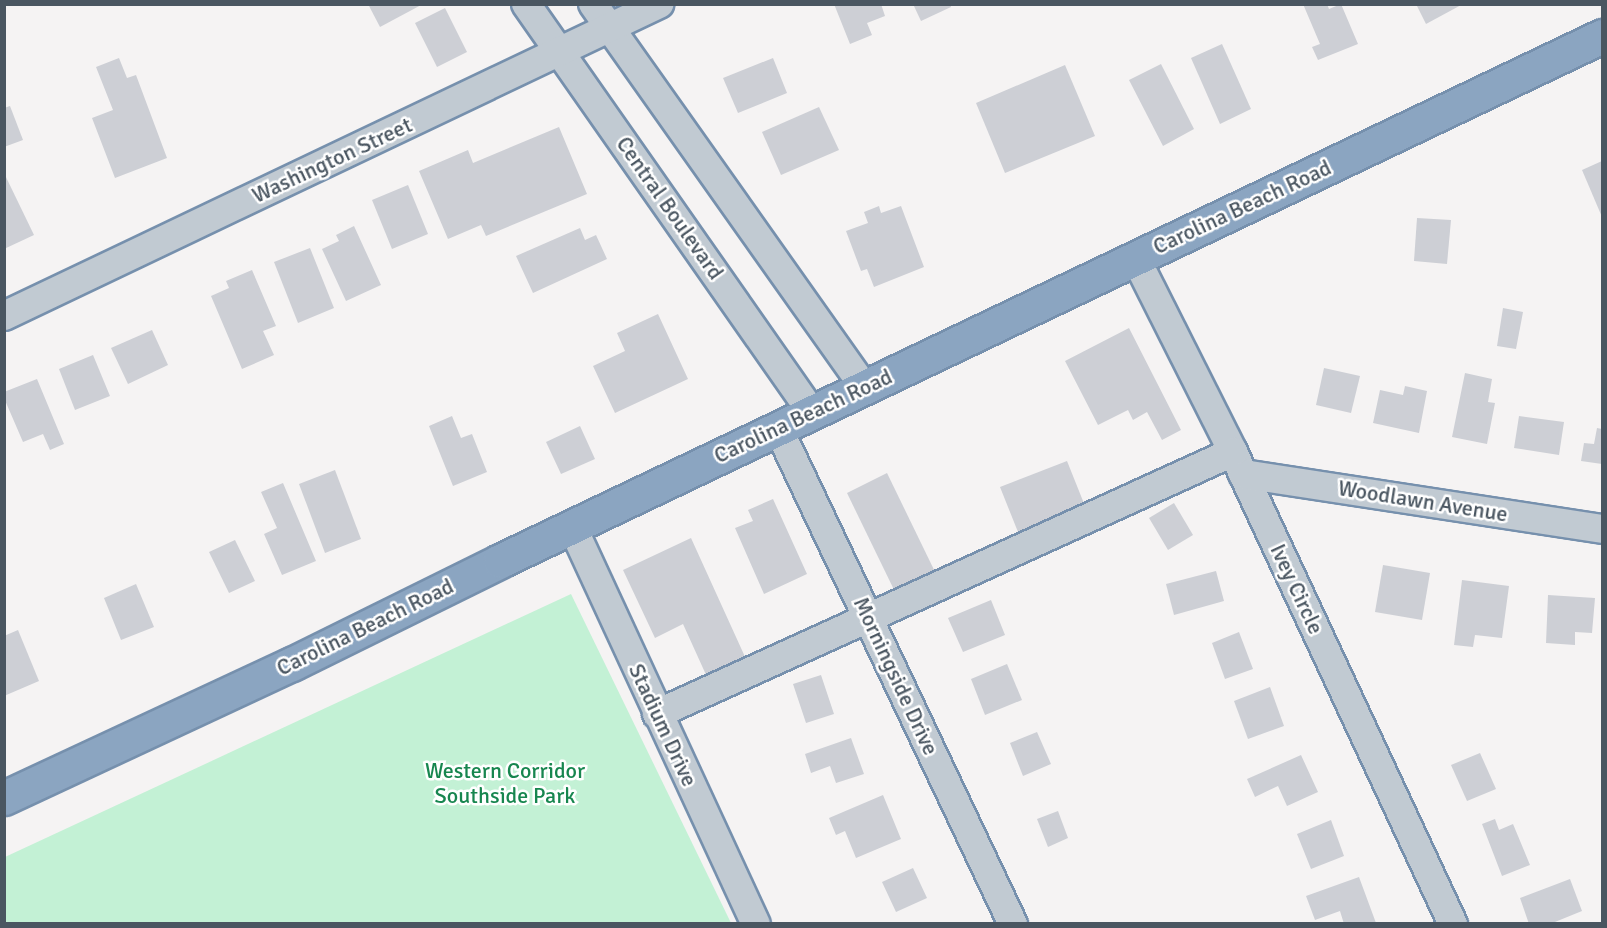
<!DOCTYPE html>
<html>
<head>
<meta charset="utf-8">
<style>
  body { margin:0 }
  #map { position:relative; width:1607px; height:928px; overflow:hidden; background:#f5f3f3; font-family:Signika,sans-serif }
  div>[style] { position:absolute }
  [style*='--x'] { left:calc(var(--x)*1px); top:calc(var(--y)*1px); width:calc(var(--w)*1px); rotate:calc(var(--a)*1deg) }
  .green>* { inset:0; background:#c3f1d5 }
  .building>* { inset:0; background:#cdcfd5 }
  .roads { filter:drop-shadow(2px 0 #7690ad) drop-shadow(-2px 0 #7690ad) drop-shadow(0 2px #7690ad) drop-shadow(0 -2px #7690ad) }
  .minor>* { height:28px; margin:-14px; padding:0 14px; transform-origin:14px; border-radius:14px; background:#c1cad2 }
  .highway>* { height:33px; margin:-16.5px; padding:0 16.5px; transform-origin:16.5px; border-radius:16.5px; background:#8ba5c1 }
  span { translate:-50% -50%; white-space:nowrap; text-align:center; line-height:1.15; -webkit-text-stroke:5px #fff; paint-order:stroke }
  .street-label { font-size:22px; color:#4a5661 }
  .park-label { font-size:22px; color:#17864f }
  .frame { position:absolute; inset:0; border:6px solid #4a5661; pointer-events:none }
</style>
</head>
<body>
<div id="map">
  <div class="green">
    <i style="clip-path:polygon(571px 594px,731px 923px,5px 923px,5px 857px)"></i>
  </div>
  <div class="building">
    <i style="clip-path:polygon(368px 4px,423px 4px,380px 27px)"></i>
    <i style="clip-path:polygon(834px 4px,881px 4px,885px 16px,867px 23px,872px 35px,850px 44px)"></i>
    <i style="clip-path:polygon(913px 4px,950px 4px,951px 7px,921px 21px)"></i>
    <i style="clip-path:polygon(1303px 4px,1327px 4px,1329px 9px,1341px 4px,1358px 44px,1318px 60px,1312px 47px,1320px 44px)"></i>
    <i style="clip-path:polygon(1416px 4px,1463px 4px,1426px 24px)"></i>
    <i style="clip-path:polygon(445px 8px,467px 52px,437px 67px,415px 23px)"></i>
    <i style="clip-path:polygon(1222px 44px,1251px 109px,1220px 124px,1191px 58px)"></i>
    <i style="clip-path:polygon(119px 58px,127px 78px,136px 75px,167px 158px,115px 178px,92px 118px,113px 110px,96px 67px)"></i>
    <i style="clip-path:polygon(773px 58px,787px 93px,738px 113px,723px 78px)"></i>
    <i style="clip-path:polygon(1161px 64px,1194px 129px,1163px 146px,1129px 80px)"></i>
    <i style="clip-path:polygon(1065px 65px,1095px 136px,1005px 173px,976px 103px)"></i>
    <i style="clip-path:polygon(10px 106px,23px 140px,4px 147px,4px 108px)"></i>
    <i style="clip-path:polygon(819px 107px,839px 150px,781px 175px,762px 132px)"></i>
    <i style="clip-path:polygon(559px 127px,587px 194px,486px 236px,481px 225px,448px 239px,419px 171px,468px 150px,473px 163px)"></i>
    <i style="clip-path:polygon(1602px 161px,1602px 217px,1582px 170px)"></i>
    <i style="clip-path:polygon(4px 173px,34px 235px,4px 249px)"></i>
    <i style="clip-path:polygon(408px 185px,428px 234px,392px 249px,372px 200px)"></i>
    <i style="clip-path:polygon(879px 206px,881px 213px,901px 206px,924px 267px,874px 287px,867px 269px,861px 271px,846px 231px,868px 223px,864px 212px)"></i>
    <i style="clip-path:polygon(1417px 218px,1451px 220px,1447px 264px,1414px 261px)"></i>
    <i style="clip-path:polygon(354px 226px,381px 285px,346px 301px,322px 249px,339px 241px,336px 235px)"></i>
    <i style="clip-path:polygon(580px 228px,585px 240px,596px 235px,607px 259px,533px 293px,516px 256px)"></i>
    <i style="clip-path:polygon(310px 248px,334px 308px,298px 323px,274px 262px)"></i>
    <i style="clip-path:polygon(252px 270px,276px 326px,263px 331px,274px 355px,242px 369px,211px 296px,229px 288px,226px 281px)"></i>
    <i style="clip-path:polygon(1503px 308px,1523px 312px,1516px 349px,1497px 346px)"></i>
    <i style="clip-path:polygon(658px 314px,688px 379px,615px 413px,593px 366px,625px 351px,617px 333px)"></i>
    <i style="clip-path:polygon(1129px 328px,1181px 430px,1162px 440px,1147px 412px,1133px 420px,1128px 410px,1098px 425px,1065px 361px)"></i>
    <i style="clip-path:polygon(152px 330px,168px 365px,128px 384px,111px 348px)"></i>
    <i style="clip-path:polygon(93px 355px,110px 396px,75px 410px,59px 369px)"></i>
    <i style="clip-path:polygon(1324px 368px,1360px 376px,1351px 413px,1316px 405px)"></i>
    <i style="clip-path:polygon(1465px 373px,1492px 379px,1488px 402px,1495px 403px,1487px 444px,1452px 437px)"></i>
    <i style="clip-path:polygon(37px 379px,64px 444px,50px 450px,43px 434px,23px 442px,4px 398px,4px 392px)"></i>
    <i style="clip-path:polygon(1405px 386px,1427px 391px,1419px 433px,1373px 423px,1380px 390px,1403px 395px)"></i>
    <i style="clip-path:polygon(452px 416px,461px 438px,472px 434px,487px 472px,453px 486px,429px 426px)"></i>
    <i style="clip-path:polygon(1519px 416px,1564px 422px,1559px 455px,1514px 448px)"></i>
    <i style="clip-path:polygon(580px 426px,595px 459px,561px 474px,546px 442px)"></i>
    <i style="clip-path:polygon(1597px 428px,1602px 429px,1602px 464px,1581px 461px,1584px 443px,1594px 444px)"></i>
    <i style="clip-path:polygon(1067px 461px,1087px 511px,1020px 537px,1000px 487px)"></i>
    <i style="clip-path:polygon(335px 470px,361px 539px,325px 553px,299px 484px)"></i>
    <i style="clip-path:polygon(887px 473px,938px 578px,898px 598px,847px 493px)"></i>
    <i style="clip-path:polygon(283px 483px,316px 561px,282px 575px,264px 534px,277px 528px,261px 492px)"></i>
    <i style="clip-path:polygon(773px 499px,807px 574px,764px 594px,735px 528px,753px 521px,748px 510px)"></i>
    <i style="clip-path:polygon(1174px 503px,1193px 535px,1168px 550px,1149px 518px)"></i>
    <i style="clip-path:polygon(691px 538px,746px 659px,707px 677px,683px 624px,655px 638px,623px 570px)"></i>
    <i style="clip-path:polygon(235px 540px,255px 581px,229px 593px,209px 552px)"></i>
    <i style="clip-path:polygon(1383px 565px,1430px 573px,1422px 620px,1375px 612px)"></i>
    <i style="clip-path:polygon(1216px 571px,1224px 601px,1174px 615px,1166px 584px)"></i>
    <i style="clip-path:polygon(1462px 580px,1509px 586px,1502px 638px,1475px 635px,1473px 647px,1454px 645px)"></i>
    <i style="clip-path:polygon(136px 584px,154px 627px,121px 640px,104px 598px)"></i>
    <i style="clip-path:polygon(1548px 595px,1595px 598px,1592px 633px,1575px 632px,1575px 645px,1546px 643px)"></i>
    <i style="clip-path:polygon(991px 600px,1005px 635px,963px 652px,948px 618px)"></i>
    <i style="clip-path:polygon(18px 630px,39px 681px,4px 696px,4px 636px)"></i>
    <i style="clip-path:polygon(1239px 632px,1253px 669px,1225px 679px,1212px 643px)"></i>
    <i style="clip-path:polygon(1007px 664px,1022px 700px,985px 715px,971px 679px)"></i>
    <i style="clip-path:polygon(821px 675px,834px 714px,806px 723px,793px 684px)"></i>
    <i style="clip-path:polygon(1270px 687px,1284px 726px,1248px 739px,1234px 701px)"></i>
    <i style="clip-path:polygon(1037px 732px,1051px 764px,1023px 776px,1010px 743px)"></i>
    <i style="clip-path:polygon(851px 738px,864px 774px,836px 783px,830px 766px,811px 773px,805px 754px)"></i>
    <i style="clip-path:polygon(1480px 753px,1496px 789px,1467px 801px,1451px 765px)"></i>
    <i style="clip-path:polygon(1301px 755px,1318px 792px,1287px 806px,1278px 786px,1255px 797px,1247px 779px)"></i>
    <i style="clip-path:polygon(883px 795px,901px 839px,856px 858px,845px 831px,836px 835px,829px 818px)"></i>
    <i style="clip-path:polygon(1058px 811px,1068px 838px,1048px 847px,1037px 819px)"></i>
    <i style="clip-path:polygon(1495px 819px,1499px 830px,1513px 824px,1530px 865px,1502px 876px,1482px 824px)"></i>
    <i style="clip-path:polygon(1331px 820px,1344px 856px,1311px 869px,1297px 834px)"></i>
    <i style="clip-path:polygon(913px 868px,927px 898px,896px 912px,882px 882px)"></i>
    <i style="clip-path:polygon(1359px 877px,1376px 923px,1344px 924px,1340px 911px,1315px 920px,1306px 896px)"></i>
    <i style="clip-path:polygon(1570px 879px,1582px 911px,1550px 924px,1529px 924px,1520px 898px)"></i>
  </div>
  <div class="roads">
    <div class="minor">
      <i style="--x:526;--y:4;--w:498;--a:55"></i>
      <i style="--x:593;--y:4;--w:469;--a:54.7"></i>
      <i style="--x:1135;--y:257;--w:218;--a:63.3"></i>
      <i style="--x:1233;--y:452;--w:521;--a:65.01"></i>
      <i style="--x:4;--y:316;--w:726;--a:-25.47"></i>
      <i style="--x:778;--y:428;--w:549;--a:64.65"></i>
      <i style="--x:1243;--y:474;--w:363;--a:8.7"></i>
      <i style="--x:572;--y:526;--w:438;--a:65.2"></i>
      <i style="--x:657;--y:714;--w:633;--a:-24.46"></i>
    </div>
    <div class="highway">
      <i style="--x:4;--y:798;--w:318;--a:-25"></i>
      <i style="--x:292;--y:664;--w:232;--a:-26.3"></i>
      <i style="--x:500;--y:561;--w:1221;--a:-25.47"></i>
    </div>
  </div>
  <div class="street-label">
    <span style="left:332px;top:160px;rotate:-25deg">Washington Street</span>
    <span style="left:1242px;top:207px;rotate:-25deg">Carolina Beach Road</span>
    <span style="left:670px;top:208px;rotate:55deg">Central Boulevard</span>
    <span style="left:803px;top:416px;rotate:-25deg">Carolina Beach Road</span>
    <span style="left:1423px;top:501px;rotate:9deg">Woodlawn Avenue</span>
    <span style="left:1297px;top:589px;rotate:65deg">Ivey Circle</span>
    <span style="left:365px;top:627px;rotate:-26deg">Carolina Beach Road</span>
    <span style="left:896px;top:676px;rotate:65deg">Morningside Drive</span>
    <span style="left:663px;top:725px;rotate:65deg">Stadium Drive</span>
  </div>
  <div class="park-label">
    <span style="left:505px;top:783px">Western Corridor<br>Southside Park</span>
  </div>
  <div class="frame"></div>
</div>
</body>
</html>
